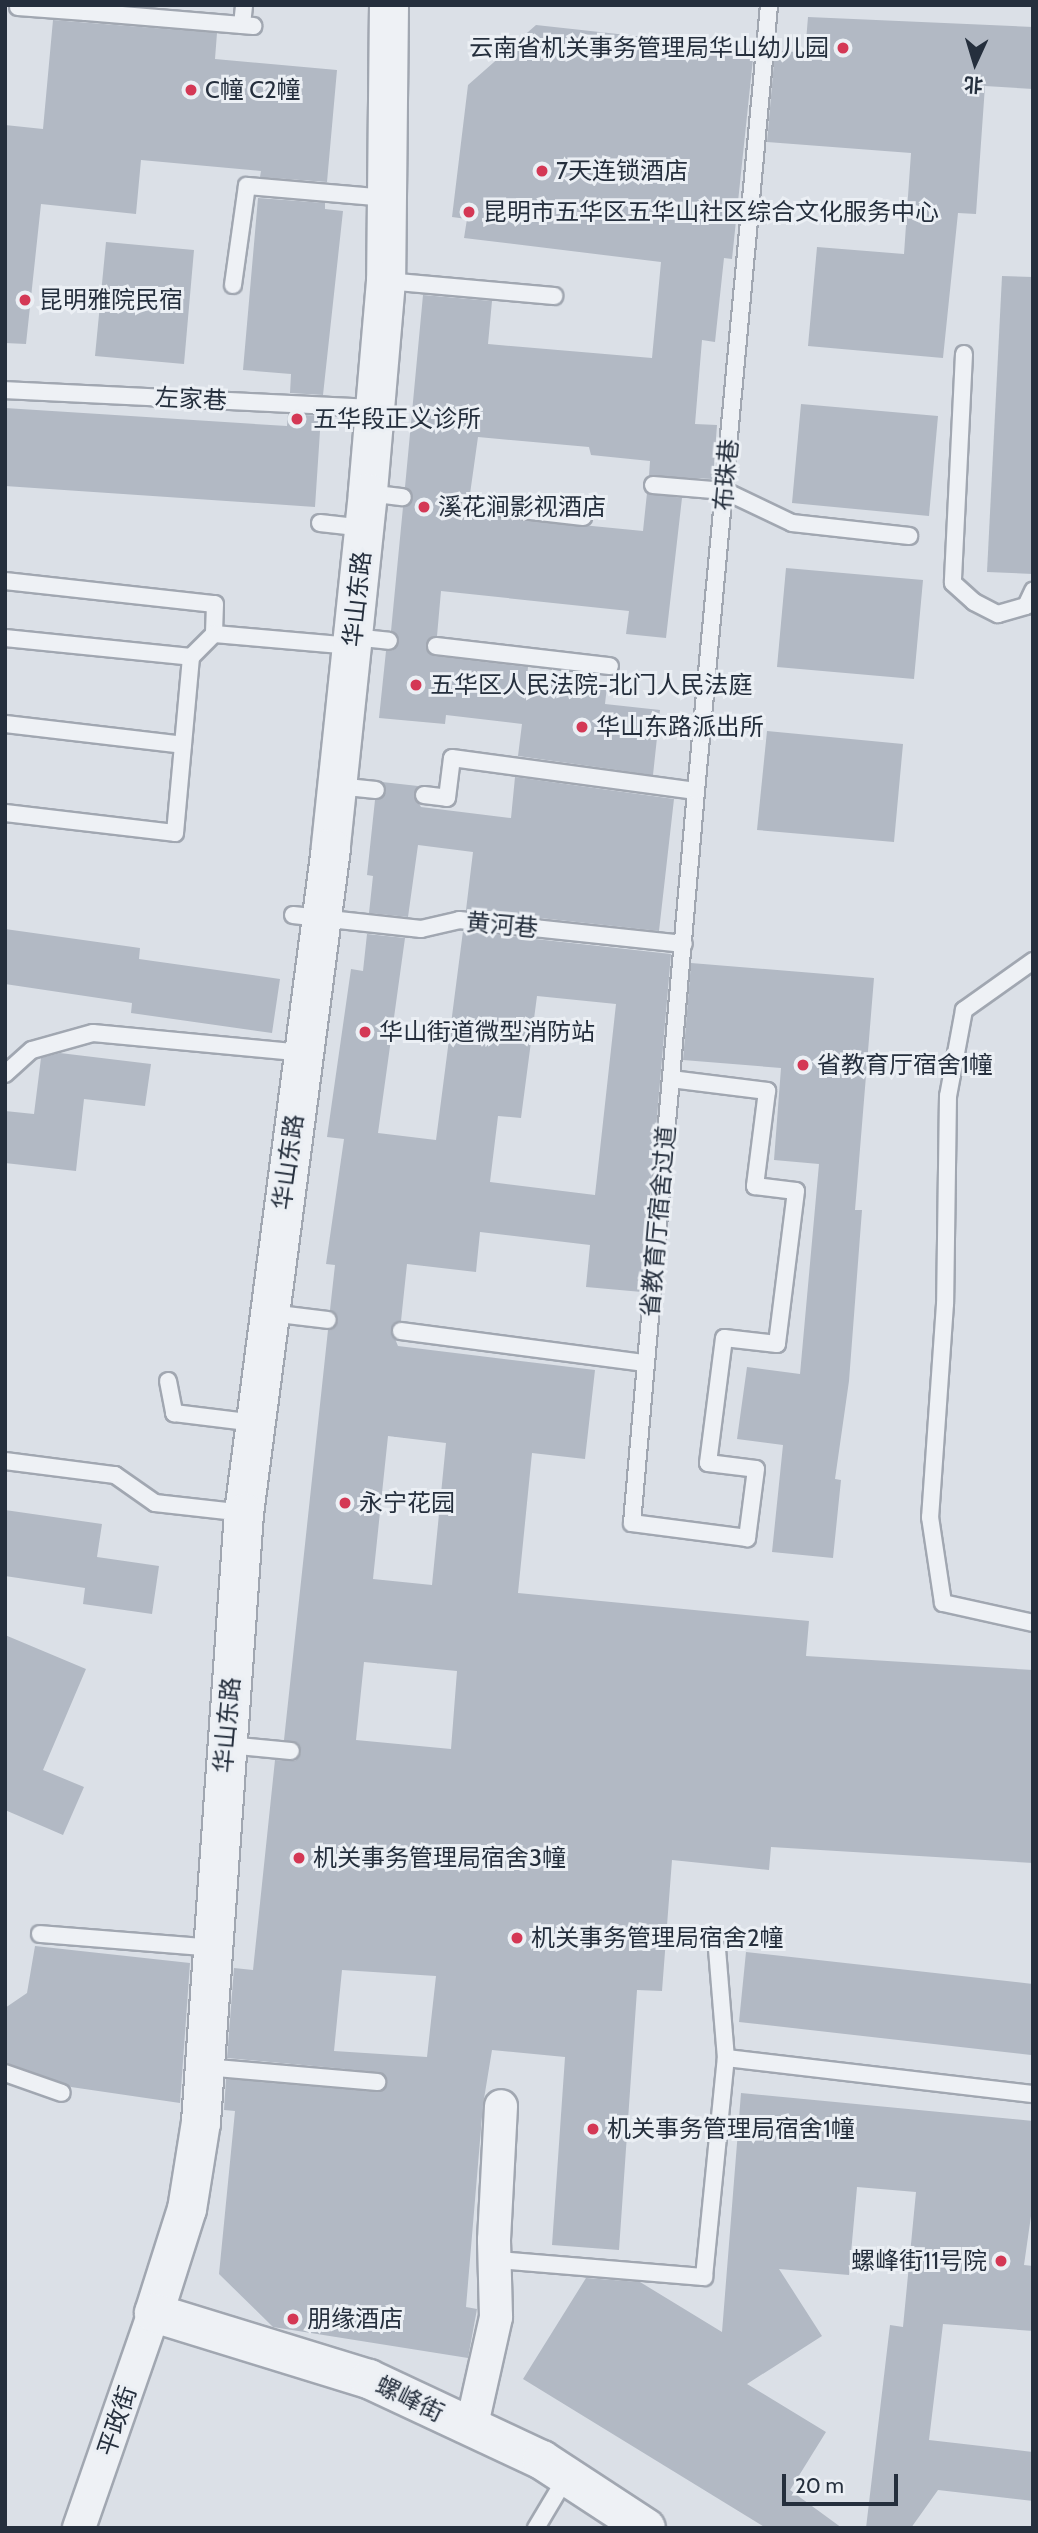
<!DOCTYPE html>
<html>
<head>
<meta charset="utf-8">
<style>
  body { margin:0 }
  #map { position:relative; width:1038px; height:2533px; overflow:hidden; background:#dbe0e7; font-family:Cabin,"Noto Sans SC",sans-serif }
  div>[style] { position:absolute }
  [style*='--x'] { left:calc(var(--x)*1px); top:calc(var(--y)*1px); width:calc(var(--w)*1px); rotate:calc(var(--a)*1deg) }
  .building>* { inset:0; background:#b2b9c4 }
  .roads { filter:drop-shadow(2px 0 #a1a7b1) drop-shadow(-2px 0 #a1a7b1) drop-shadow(0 2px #a1a7b1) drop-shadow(0 -2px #a1a7b1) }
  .service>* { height:16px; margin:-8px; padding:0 8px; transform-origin:8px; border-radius:8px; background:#eef1f5 }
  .minor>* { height:32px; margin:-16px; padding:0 16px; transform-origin:16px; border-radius:16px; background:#eef1f5 }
  .tertiary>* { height:38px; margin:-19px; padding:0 19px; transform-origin:19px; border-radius:19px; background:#eef1f5 }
  .dots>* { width:19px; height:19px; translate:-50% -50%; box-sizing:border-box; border:4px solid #ebeff4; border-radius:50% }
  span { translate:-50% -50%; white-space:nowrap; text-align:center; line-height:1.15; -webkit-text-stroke:6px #ebeff4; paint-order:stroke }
  .poi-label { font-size:24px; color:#252f3d }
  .right { translate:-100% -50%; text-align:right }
  .left { translate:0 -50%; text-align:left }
  .street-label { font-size:24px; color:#252f3d }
  .frame { position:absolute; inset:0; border:7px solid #252f3d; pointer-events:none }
  .north { position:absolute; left:940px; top:28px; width:70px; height:70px; -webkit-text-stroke:5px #ebeff4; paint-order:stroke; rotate:184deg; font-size:19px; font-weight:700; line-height:28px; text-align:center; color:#252f3d }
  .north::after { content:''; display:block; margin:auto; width:24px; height:32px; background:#252f3d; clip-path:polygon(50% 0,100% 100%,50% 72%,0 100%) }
  .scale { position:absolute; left:782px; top:2474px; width:116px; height:32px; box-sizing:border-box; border:4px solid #252f3d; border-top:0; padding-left:9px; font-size:21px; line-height:24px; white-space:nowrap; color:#252f3d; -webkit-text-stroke:5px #ebeff4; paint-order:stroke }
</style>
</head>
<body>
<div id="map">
  <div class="building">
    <i style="clip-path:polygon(808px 17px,1033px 27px,1033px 89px,985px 86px,976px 214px,958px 213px,943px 358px,808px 346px,817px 247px,904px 254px,911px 153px,767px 142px,775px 50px,805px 53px)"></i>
    <i style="clip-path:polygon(53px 20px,217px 33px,215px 59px,337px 70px,327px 182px,260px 177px,261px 171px,141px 160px,136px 214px,41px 204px,26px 344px,5px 343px,5px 125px,43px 129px)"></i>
    <i style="clip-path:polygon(536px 25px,754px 49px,732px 259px,724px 258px,715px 342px,702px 340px,695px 424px,717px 425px,713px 479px,649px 476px,650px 461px,591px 455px,589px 447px,478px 437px,470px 494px,460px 502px,469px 514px,643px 531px,647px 493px,682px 498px,666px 638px,626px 634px,629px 611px,441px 591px,437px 636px,426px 644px,434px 656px,528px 667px,527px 678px,607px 686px,605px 704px,660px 710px,653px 775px,518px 756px,522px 724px,446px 715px,445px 724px,379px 718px,386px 651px,394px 650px,399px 641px,391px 631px,403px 507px,413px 498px,405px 487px,423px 295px,492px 301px,488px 344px,652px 358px,661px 262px,464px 238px,467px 219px,452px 217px,468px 85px)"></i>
    <i style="clip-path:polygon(258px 198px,325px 203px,325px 209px,343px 211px,323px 395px,290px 393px,291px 374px,243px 370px)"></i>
    <i style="clip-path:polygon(106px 242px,194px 250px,184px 364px,95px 356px)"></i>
    <i style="clip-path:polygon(1002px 276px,1033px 277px,1033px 574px,987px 572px)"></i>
    <i style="clip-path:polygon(801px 404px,938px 416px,929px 516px,792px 503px)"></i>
    <i style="clip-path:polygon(5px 408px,287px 426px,288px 414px,321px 416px,315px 507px,5px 486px)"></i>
    <i style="clip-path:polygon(786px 568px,923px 580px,914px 679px,777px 667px)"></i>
    <i style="clip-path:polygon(767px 731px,903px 744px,894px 842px,757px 830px)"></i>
    <i style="clip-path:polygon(515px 777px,674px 799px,659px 931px,466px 910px,473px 852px,418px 845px,408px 917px,369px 913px,373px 876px,367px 875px,375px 800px,386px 792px,382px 782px,418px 786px,414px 794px,421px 807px,511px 818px)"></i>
    <i style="clip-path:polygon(5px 929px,140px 948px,139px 959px,280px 979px,272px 1033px,131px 1013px,132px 1003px,5px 984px)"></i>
    <i style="clip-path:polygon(evenodd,463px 931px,671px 954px,642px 1292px,586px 1287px,590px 1245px,480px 1232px,476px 1272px,407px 1264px,401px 1321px,391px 1329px,398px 1346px,595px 1370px,585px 1459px,532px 1453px,518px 1593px,809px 1621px,806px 1656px,1033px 1670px,1033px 1863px,771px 1847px,769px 1870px,672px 1860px,662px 1991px,637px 1990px,619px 2250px,552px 2245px,565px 2057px,492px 2050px,483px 2105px,466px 2307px,477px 2309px,468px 2358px,273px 2327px,219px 2274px,235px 2111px,224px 2110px,226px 2079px,376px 2092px,387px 2084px,378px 2072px,227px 2058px,234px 1968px,253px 1970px,275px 1760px,295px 1761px,301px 1753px,298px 1743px,284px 1740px,328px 1330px,338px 1321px,330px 1310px,335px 1265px,326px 1264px,344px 1139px,327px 1137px,351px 969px,363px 971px,367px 934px,405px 938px,378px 1133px,436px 1140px,463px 931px,537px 996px,616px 1004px,595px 1195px,490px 1182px,498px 1116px,521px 1118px,537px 996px,463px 931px,388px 1436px,446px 1443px,432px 1585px,373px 1579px,388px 1436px,463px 931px,364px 1662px,457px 1671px,451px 1749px,356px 1740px,364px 1662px,463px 931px,342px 1970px,436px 1976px,427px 2057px,334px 2051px,342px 1970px)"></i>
    <i style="clip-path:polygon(691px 963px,874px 978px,855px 1210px,862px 1210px,849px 1381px,835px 1479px,841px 1480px,833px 1558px,772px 1552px,783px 1445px,737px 1439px,747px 1367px,800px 1374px,819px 1164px,774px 1160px,781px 1068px,683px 1060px)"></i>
    <i style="clip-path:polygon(60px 1053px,151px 1064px,145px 1106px,84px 1099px,76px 1171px,5px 1163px,5px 1111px,34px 1114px,41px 1058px)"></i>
    <i style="clip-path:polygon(5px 1510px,102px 1524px,97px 1557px,159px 1566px,152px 1614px,83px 1604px,85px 1588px,5px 1576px)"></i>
    <i style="clip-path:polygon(5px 1635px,86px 1669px,43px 1770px,84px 1787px,63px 1835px,5px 1810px)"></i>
    <i style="clip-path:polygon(35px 1946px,190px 1963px,180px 2103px,71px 2087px,5px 2063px,5px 2008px,27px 1993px)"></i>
    <i style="clip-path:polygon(746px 1952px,1033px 1984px,1031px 2055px,739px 2022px)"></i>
    <i style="clip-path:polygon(741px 2093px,1033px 2121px,1033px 2202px,1024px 2265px,1033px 2266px,1033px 2331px,943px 2324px,929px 2440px,1033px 2452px,1033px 2501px,938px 2490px,911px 2528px,866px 2528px,890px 2325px,903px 2327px,916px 2192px,857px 2187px,849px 2275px,779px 2269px,822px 2336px,747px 2384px,826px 2432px,790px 2490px,842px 2528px,766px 2528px,523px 2379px,586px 2278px,640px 2282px,722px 2332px)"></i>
  </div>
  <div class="roads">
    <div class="service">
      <i style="--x:18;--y:7;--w:68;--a:4.2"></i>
      <i style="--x:86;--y:12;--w:7;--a:-90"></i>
      <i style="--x:86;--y:12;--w:168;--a:4.8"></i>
      <i style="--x:242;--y:25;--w:20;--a:-84"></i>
      <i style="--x:386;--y:281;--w:169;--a:5.1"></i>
      <i style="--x:233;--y:285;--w:100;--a:-82"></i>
      <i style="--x:247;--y:186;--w:141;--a:4.9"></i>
      <i style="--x:964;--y:354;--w:229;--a:92.8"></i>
      <i style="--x:953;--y:583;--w:28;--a:42"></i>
      <i style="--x:974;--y:602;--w:27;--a:27"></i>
      <i style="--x:998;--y:614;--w:29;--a:-16"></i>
      <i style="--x:1026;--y:606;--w:17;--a:-65"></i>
      <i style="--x:5;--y:390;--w:371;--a:2.8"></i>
      <i style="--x:653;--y:485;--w:72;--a:4.8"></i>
      <i style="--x:725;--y:491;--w:74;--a:25.5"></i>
      <i style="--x:792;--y:523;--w:118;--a:6.3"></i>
      <i style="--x:368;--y:493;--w:35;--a:7"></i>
      <i style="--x:470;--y:504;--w:114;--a:6.6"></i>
      <i style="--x:320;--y:523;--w:45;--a:6.3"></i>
      <i style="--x:5;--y:581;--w:211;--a:6.3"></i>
      <i style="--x:215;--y:604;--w:30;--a:92"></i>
      <i style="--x:353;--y:637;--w:36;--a:6"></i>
      <i style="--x:5;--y:638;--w:187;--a:5.8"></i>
      <i style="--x:436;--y:646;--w:175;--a:6.6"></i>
      <i style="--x:5;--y:724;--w:179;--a:6.7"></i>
      <i style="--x:337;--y:786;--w:39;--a:6"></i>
      <i style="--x:424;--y:795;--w:23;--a:7"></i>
      <i style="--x:447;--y:798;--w:40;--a:-82.9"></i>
      <i style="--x:452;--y:758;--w:246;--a:7.7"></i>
      <i style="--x:5;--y:813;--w:171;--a:6.7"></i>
      <i style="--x:175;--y:833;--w:177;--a:-84.8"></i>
      <i style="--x:191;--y:657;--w:33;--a:-45"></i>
      <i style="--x:214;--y:634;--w:139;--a:5"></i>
      <i style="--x:293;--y:915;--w:129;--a:6.2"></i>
      <i style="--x:421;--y:929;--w:39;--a:-13"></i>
      <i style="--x:459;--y:920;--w:226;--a:6.1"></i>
      <i style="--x:1033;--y:961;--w:85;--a:144.6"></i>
      <i style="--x:964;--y:1010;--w:87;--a:100.5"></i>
      <i style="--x:948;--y:1096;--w:208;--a:90.8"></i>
      <i style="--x:945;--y:1304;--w:214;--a:94"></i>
      <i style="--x:930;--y:1517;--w:87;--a:81.4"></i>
      <i style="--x:943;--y:1603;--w:92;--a:12.5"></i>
      <i style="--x:5;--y:1074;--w:36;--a:-42"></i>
      <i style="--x:32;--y:1050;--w:63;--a:-15.6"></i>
      <i style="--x:93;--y:1033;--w:211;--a:5.4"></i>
      <i style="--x:671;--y:1079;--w:97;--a:7.1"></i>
      <i style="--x:767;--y:1091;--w:96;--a:97.2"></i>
      <i style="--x:755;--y:1186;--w:41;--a:7"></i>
      <i style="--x:796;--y:1191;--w:154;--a:97.1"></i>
      <i style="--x:777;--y:1344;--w:53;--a:-173.5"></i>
      <i style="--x:724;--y:1338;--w:126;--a:97.3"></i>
      <i style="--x:708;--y:1463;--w:48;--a:7.1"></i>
      <i style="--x:756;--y:1469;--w:70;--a:97.4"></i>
      <i style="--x:747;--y:1538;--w:116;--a:-172.6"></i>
      <i style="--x:632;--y:1523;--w:735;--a:-85"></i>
      <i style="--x:696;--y:791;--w:789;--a:-84.69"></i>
      <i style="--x:270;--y:1313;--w:58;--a:6.9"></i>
      <i style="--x:401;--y:1331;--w:246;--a:7.5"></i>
      <i style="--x:168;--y:1381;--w:33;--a:79"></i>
      <i style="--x:174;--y:1413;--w:82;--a:7"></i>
      <i style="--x:5;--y:1461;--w:111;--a:7.3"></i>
      <i style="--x:115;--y:1475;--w:49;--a:35"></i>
      <i style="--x:155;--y:1503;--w:90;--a:6.4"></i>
      <i style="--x:228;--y:1745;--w:63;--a:5.4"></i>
      <i style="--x:40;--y:1934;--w:174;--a:4.6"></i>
      <i style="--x:717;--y:1949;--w:109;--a:85.3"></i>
      <i style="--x:726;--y:2058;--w:309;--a:6.7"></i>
      <i style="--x:205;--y:2067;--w:173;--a:5"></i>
      <i style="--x:5;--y:2073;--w:60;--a:19.3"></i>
      <i style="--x:497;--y:2260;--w:208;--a:4.7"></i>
      <i style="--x:704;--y:2277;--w:220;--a:-84.3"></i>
      <i style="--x:536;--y:2528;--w:61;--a:-59.2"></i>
    </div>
    <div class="minor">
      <i style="--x:471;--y:2429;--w:115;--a:-77.4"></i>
      <i style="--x:496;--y:2317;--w:77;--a:-91.5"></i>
      <i style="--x:494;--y:2240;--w:134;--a:-87"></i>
      <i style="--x:79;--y:2528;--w:228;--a:-70.8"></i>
    </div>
    <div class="tertiary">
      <i style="--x:389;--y:5;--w:276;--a:90.6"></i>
      <i style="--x:386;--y:281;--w:213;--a:94.9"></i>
      <i style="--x:368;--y:493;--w:357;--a:96"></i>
      <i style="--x:331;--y:848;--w:671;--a:97.45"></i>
      <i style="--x:244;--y:1513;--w:611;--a:94.04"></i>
      <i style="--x:201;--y:2122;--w:88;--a:99.1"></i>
      <i style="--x:187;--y:2209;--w:109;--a:107.6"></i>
      <i style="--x:154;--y:2313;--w:225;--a:17.1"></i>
      <i style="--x:369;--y:2379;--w:191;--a:25.1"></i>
      <i style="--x:542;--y:2460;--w:124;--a:33.2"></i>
    </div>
  </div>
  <div class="dots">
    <i style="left:843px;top:48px;background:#d43855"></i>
    <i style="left:191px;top:90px;background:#d43855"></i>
    <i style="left:542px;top:171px;background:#d43855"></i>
    <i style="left:469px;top:212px;background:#d43855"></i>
    <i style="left:25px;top:300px;background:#d43855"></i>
    <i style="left:297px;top:419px;background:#d43855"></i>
    <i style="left:424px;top:507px;background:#d43855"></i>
    <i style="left:416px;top:685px;background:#d43855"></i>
    <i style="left:582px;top:727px;background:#d43855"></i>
    <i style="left:365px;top:1032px;background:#d43855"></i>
    <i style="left:803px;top:1065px;background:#d43855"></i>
    <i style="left:345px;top:1503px;background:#d43855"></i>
    <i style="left:299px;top:1858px;background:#d43855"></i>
    <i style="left:517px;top:1938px;background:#d43855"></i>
    <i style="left:593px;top:2129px;background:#d43855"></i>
    <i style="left:1001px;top:2261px;background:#d43855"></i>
    <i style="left:293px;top:2319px;background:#d43855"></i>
  </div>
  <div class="poi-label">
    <span class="right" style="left:829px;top:48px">云南省机关事务管理局华山幼儿园</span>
    <span class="left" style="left:205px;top:90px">C幢 C2幢</span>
    <span class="left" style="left:556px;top:171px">7天连锁酒店</span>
    <span class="left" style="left:483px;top:212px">昆明市五华区五华山社区综合文化服务中心</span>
    <span class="left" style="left:39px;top:300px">昆明雅院民宿</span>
    <span class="left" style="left:313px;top:419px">五华段正义诊所</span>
    <span class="left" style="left:438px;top:507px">溪花涧影视酒店</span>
    <span class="left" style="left:430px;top:685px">五华区人民法院-北门人民法庭</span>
    <span class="left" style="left:596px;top:727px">华山东路派出所</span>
    <span class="left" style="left:379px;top:1032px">华山街道微型消防站</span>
    <span class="left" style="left:817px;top:1065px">省教育厅宿舍1幢</span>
    <span class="left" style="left:359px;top:1503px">永宁花园</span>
    <span class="left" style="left:313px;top:1858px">机关事务管理局宿舍3幢</span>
    <span class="left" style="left:531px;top:1938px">机关事务管理局宿舍2幢</span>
    <span class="left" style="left:607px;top:2129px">机关事务管理局宿舍1幢</span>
    <span class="right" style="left:987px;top:2261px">螺峰街11号院</span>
    <span class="left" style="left:307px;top:2319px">朋缘酒店</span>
  </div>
  <div class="street-label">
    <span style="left:191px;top:399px;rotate:3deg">左家巷</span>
    <span style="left:726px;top:475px;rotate:-85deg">布珠巷</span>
    <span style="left:357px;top:599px;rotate:-84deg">华山东路</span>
    <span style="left:502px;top:925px;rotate:5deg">黄河巷</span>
    <span style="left:288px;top:1162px;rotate:-82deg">华山东路</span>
    <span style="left:658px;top:1221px;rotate:-85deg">省教育厅宿舍过道</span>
    <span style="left:227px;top:1725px;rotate:-85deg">华山东路</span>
    <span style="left:410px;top:2399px;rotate:26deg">螺峰街</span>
    <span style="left:117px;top:2421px;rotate:-71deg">平政街</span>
  </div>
  <div class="frame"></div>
  <div class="north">北</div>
  <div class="scale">20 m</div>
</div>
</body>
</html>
